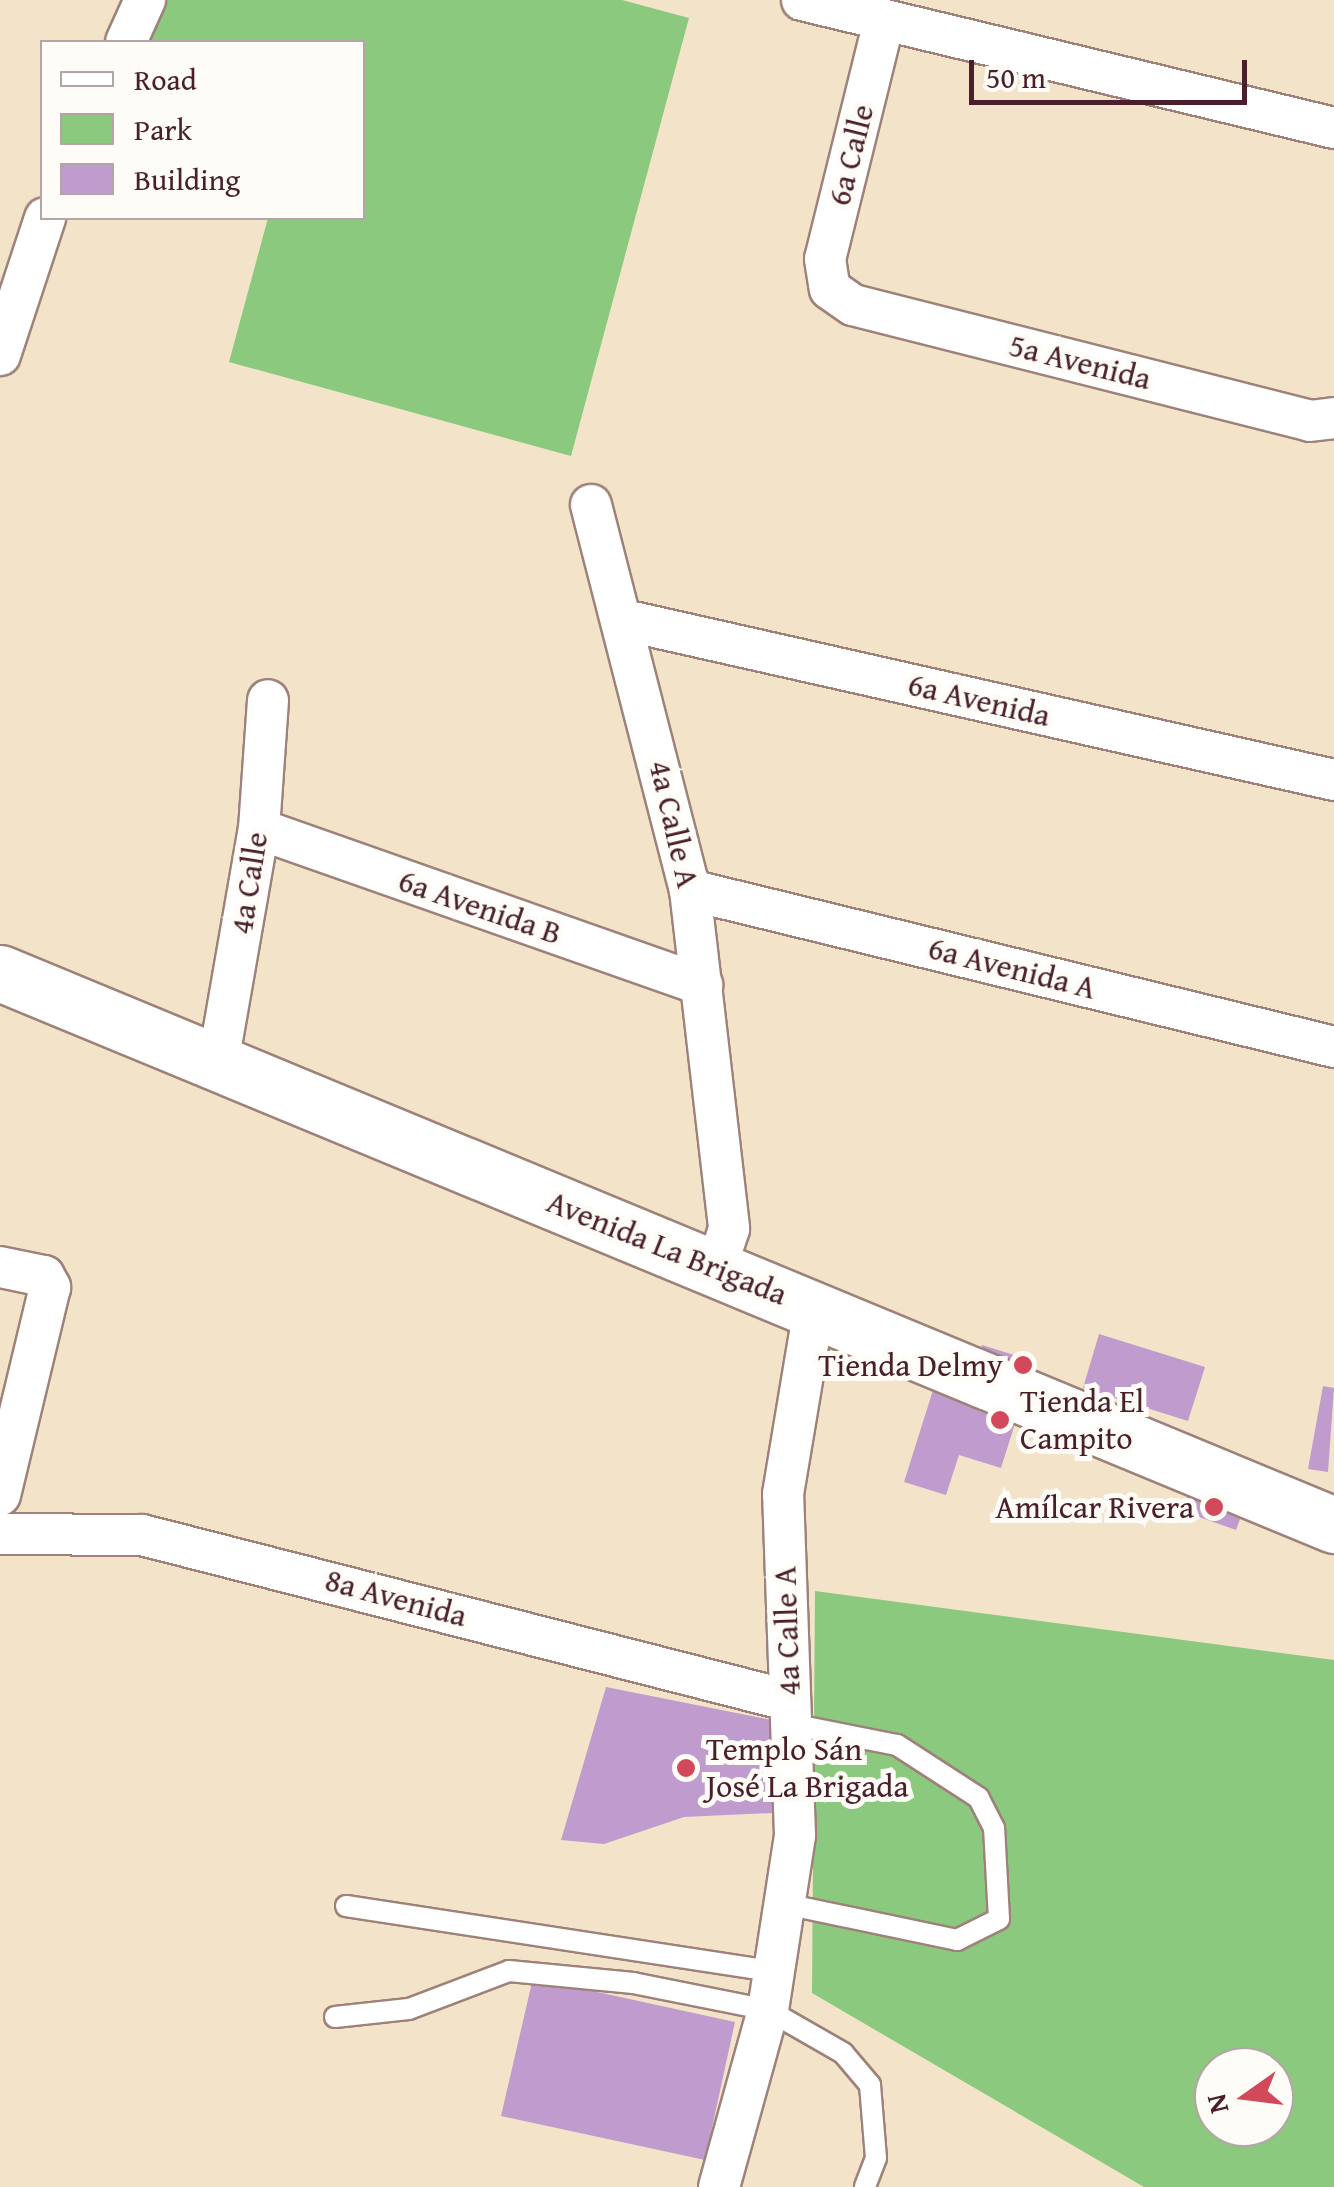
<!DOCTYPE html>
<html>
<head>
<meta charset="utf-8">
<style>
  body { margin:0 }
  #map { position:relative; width:1334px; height:2187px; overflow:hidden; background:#f3e4c9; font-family:"Gentium Book Plus",serif }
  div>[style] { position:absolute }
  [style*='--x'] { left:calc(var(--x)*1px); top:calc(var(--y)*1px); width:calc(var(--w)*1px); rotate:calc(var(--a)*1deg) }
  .green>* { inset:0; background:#8bc97f }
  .building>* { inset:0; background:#bf9bce }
  .roads { filter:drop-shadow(2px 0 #9e827a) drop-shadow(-2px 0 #9e827a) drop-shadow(0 2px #9e827a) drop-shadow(0 -2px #9e827a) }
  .lane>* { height:20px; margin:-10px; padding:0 10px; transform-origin:10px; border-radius:10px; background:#fff }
  .street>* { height:40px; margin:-20px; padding:0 20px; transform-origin:20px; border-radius:20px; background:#fff }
  .secondary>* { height:55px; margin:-27.5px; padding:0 27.5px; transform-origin:27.5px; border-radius:27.5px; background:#fff }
  .dots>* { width:28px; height:28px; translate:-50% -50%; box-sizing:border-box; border:5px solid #fdfcf7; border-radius:50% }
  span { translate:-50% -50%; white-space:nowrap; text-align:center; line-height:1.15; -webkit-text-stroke:10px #fdfcf7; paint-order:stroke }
  .street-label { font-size:32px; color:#4a1f2b }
  .poi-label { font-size:32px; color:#4a1f2b }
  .right { translate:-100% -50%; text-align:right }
  .left { translate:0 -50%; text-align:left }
  .legend { position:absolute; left:40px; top:40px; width:325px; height:180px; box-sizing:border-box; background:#fdfcf7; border:2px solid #b5a4a5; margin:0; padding:12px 18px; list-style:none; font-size:30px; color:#4a1f2b }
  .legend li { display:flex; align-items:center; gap:20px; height:50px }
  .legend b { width:50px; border:2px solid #b5a4a5 }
  .north { position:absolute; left:1194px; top:2047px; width:100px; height:100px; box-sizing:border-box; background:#fdfcf7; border:2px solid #b5a4a5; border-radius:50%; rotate:256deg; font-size:28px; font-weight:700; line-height:40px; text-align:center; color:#4a1f2b }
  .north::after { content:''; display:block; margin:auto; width:35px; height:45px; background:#d1495b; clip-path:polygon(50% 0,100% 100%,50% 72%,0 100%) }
  .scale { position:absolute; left:969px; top:60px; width:278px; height:45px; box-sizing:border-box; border:5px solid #4a1f2b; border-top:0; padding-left:12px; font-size:30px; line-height:35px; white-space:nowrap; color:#4a1f2b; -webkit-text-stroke:8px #fdfcf7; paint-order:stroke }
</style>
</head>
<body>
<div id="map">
  <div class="green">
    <i style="clip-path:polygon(160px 0,622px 0,689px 18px,571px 456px,229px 362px,268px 218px,362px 218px,362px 42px,143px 42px)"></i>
    <i style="clip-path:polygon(evenodd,815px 1591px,1334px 1660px,1334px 2187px,1144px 2187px,812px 1993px,815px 1591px,1214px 2067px,1274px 2067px,1274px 2127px,1214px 2127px,1214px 2067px)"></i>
  </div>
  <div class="building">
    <i style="clip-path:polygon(1099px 1334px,1205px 1367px,1188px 1421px,1083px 1388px)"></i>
    <i style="clip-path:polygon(982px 1345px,1030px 1360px,1026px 1374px,978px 1359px)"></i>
    <i style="clip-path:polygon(1323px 1386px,1334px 1388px,1328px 1472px,1308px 1469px)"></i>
    <i style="clip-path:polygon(934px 1387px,1018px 1414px,1001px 1468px,959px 1455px,946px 1495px,904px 1482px)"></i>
    <i style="clip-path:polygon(1192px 1484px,1246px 1503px,1236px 1530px,1182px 1511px)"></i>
    <i style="clip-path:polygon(606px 1687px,787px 1723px,793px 1812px,684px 1817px,604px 1844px,561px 1840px)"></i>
    <i style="clip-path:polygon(533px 1978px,735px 2022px,705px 2160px,501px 2116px)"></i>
  </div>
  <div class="roads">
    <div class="lane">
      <i style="--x:785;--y:1904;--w:176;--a:11.8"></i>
      <i style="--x:957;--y:1940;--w:47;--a:-26.6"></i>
      <i style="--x:999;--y:1919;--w:91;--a:-93.1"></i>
      <i style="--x:994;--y:1828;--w:34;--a:-117"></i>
      <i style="--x:979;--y:1798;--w:98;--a:-147.1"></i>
      <i style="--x:897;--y:1745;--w:108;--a:-168.8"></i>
      <i style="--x:346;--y:1906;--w:434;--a:8.7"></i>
      <i style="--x:335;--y:2017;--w:74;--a:-6.2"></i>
      <i style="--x:409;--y:2009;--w:107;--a:-20.8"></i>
      <i style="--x:509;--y:1971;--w:125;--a:5.5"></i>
      <i style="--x:633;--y:1983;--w:138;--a:11.3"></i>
      <i style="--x:768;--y:2010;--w:86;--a:29.8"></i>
      <i style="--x:843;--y:2053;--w:42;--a:49.8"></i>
      <i style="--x:870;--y:2085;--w:73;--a:85.3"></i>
      <i style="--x:876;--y:2158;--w:31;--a:111"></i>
    </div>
    <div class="street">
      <i style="--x:802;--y:0;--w:547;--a:13.53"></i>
      <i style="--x:884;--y:21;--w:245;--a:103.9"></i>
      <i style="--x:825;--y:259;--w:30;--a:81"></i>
      <i style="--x:830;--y:289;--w:28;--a:35"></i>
      <i style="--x:853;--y:305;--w:471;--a:14.2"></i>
      <i style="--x:1310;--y:421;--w:24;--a:-7"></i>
      <i style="--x:126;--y:42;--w:46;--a:-65.7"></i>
      <i style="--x:0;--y:355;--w:144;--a:-71.8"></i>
      <i style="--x:591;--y:505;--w:398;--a:75.6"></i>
      <i style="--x:690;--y:890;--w:341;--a:83.4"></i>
      <i style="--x:729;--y:1229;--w:41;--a:108.4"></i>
      <i style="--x:624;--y:620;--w:728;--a:12.7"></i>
      <i style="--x:259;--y:829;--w:470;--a:19.4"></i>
      <i style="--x:690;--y:890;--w:663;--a:13.7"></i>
      <i style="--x:218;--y:1063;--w:238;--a:-80.1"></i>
      <i style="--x:259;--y:829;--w:129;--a:-86"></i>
      <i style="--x:0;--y:1267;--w:45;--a:11.6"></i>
      <i style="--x:44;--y:1276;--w:13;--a:61"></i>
      <i style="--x:50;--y:1287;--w:214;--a:103.5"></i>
      <i style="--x:0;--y:1534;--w:142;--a:0.4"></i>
      <i style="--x:142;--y:1535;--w:666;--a:14.35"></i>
      <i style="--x:719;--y:2187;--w:184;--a:-74.5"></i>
      <i style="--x:768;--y:2010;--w:177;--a:-81.2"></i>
      <i style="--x:795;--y:1835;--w:341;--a:-92"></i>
      <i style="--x:783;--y:1494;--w:189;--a:-80.5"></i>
    </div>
    <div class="secondary">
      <i style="--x:0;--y:973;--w:1444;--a:22.48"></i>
    </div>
  </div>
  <div class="dots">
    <i style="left:1023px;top:1365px;background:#d1495b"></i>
    <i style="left:1000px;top:1420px;background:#d1495b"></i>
    <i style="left:1214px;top:1507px;background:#d1495b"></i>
    <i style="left:686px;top:1768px;background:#d1495b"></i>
  </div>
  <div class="street-label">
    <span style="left:851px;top:155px;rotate:-76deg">6a Calle</span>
    <span style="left:1080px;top:362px;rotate:14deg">5a Avenida</span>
    <span style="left:979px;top:700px;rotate:13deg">6a Avenida</span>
    <span style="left:674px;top:824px;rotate:77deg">4a Calle A</span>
    <span style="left:249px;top:883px;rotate:-81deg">4a Calle</span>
    <span style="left:480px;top:907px;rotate:19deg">6a Avenida B</span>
    <span style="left:1012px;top:968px;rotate:14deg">6a Avenida A</span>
    <span style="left:667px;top:1248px;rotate:22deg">Avenida La Brigada</span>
    <span style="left:396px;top:1598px;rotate:15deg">8a Avenida</span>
    <span style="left:787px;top:1631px;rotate:-92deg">4a Calle A</span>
  </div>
  <div class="poi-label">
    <span class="right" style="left:1003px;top:1365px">Tienda Delmy</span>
    <span class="left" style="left:1020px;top:1420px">Tienda El<br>Campito</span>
    <span class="right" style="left:1194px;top:1507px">Amílcar Rivera</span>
    <span class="left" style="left:706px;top:1768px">Templo Sán<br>José La Brigada</span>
  </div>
  <ul class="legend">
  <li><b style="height:12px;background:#fff"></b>Road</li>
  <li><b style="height:28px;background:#8bc97f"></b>Park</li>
  <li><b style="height:28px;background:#bf9bce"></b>Building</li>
  </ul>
  <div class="north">N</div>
  <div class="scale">50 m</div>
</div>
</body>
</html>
